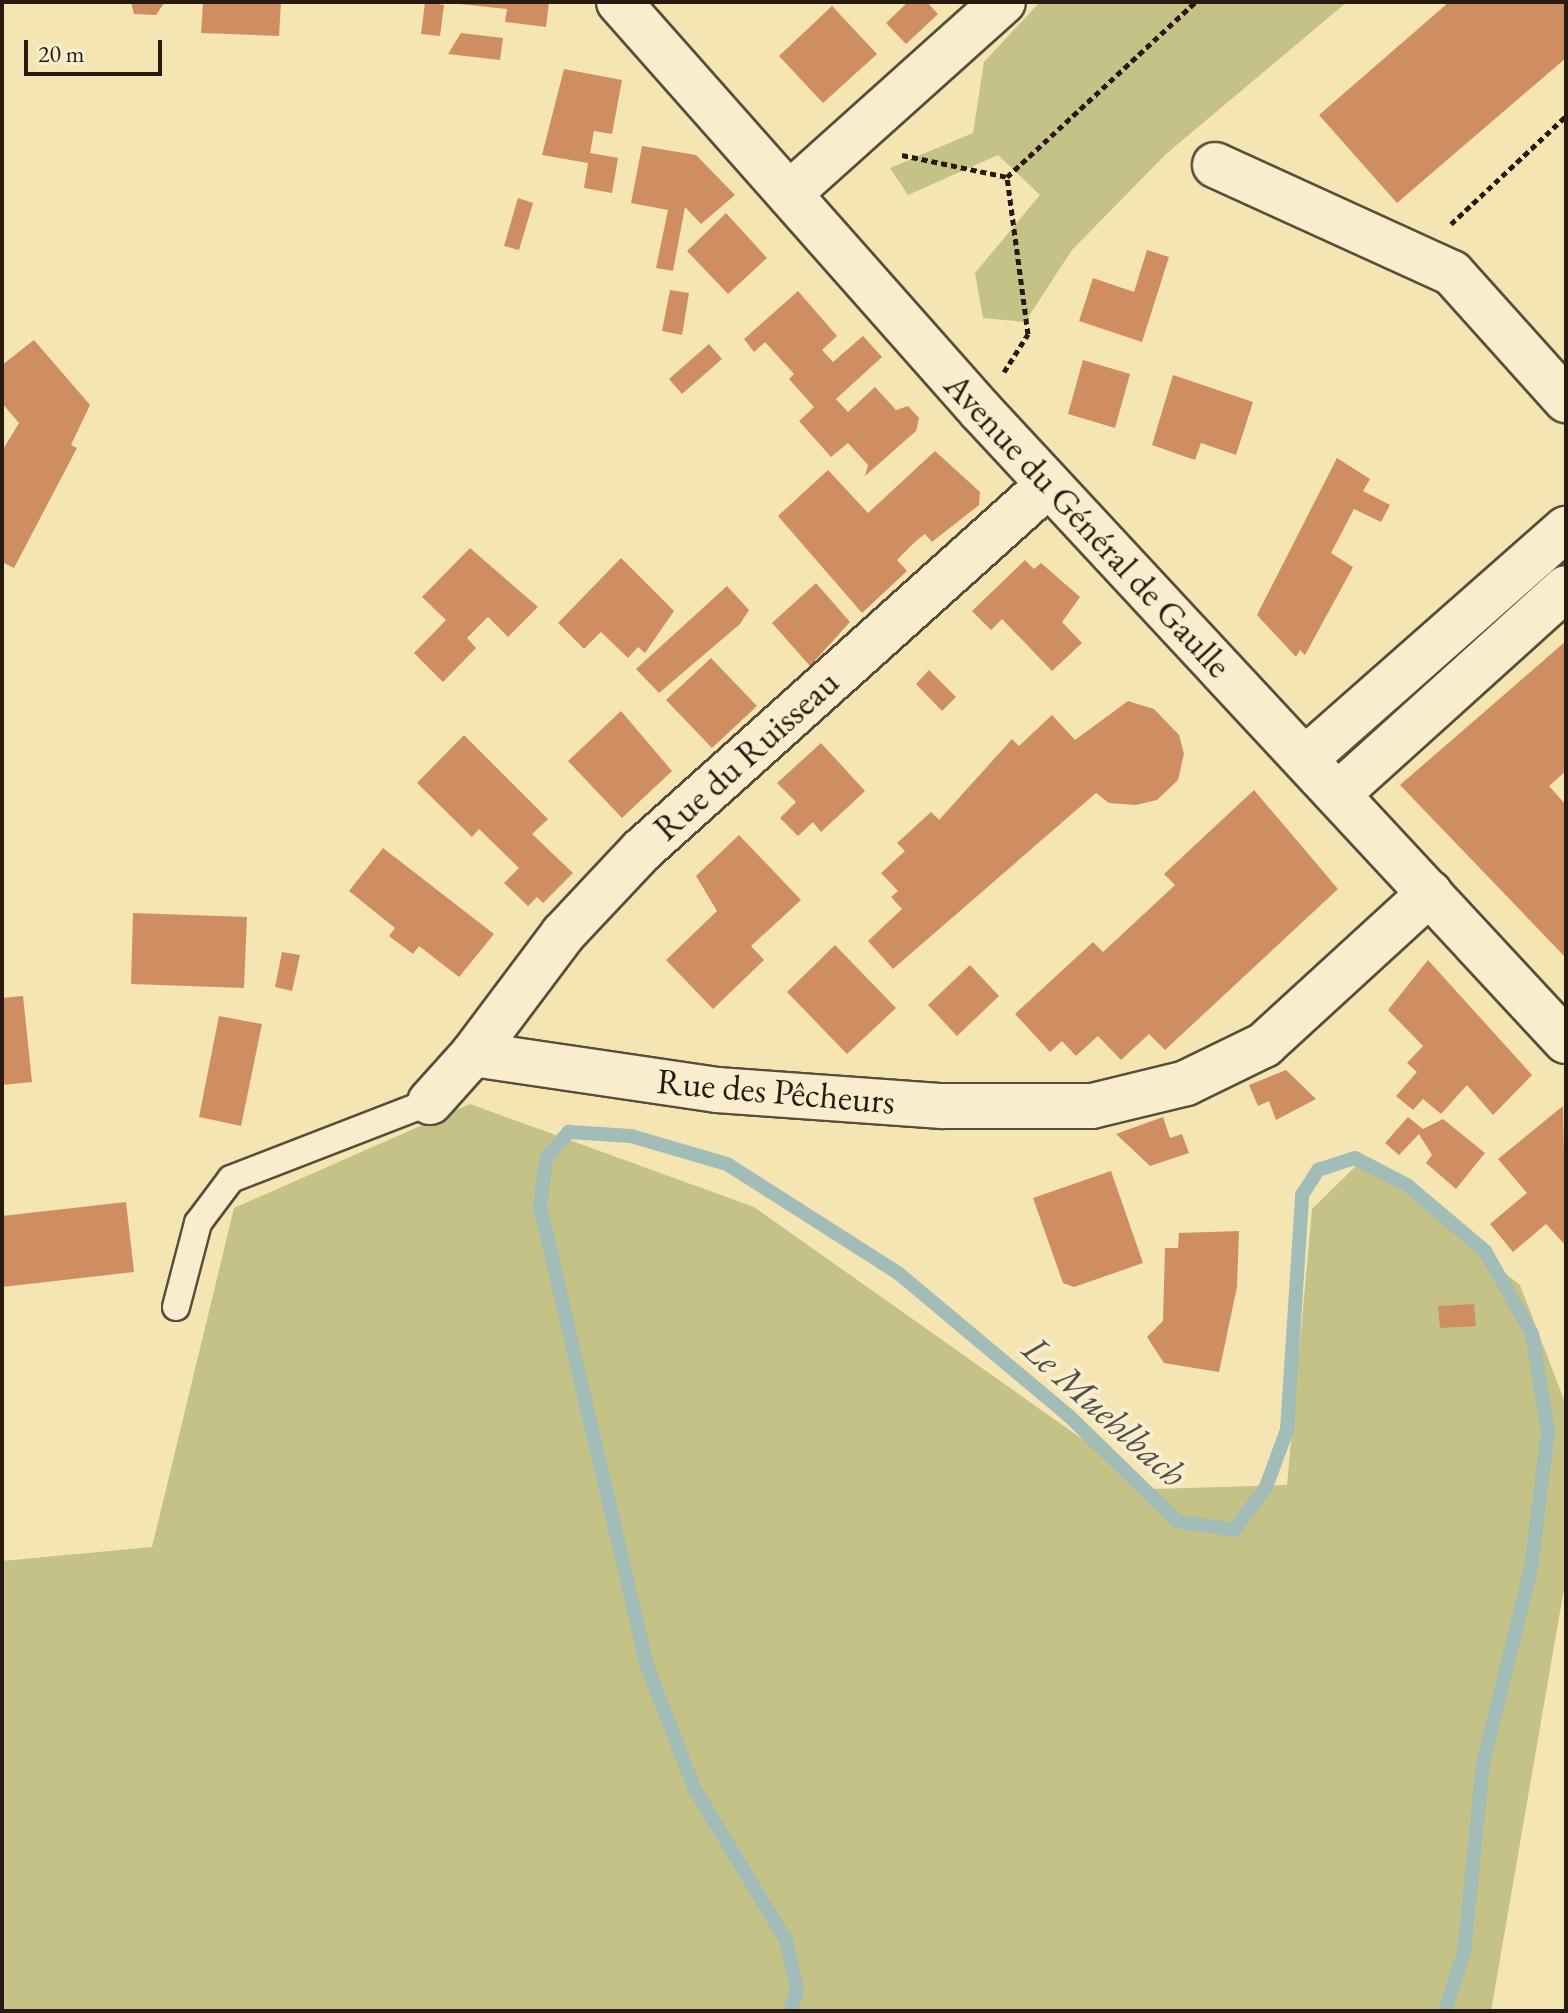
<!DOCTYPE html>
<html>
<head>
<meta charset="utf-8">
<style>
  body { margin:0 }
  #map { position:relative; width:1568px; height:2013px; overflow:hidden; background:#f5e5b3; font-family:"EB Garamond",serif }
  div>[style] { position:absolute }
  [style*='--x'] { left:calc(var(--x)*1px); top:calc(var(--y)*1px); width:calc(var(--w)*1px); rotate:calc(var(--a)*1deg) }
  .green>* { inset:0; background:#c4c287 }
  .stream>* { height:14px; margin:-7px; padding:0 7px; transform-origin:7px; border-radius:7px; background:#a2bcb8 }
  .building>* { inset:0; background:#cf8e61 }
  .path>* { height:5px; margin-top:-2.5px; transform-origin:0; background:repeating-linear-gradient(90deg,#261a11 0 6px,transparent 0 10px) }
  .roads { filter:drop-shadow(2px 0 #5a4d3a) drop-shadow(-2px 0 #5a4d3a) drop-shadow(0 2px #5a4d3a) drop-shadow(0 -2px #5a4d3a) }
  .service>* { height:26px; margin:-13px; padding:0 13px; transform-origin:13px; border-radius:13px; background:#f8eece }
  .minor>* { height:44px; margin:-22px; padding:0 22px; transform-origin:22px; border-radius:22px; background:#f8eece }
  .secondary>* { height:44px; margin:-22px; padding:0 22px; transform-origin:22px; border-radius:22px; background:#f8eece }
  span { translate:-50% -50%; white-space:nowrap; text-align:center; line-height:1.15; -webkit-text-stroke:8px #f8eece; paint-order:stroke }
  .street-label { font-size:36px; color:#261a11 }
  .water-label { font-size:38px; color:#51534b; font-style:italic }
  .frame { position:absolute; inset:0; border:4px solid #261a11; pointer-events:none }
  .scale { position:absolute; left:24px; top:40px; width:138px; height:36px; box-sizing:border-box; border:4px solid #261a11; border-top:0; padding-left:10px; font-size:24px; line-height:28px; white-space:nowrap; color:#261a11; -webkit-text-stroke:6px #f8eece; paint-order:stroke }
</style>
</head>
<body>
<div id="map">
  <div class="green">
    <i style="clip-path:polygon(1040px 2px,1347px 2px,1166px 154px,1072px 250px,1025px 322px,983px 318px,975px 273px,1040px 195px,998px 155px,908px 195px,890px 168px,973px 133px,984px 62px)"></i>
    <i style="clip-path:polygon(470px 1104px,754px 1207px,1153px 1489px,1287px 1485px,1312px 1209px,1363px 1159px,1520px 1285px,1566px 1405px,1566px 1577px,1491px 2011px,2px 2011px,2px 1561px,152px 1547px,234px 1208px)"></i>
  </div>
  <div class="stream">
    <i style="--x:790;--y:2011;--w:23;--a:-72"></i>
    <i style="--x:797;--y:1989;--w:50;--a:-102.7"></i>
    <i style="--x:786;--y:1940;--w:175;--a:-121.2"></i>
    <i style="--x:695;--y:1790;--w:133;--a:-111.2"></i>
    <i style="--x:647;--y:1666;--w:473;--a:-103.1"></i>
    <i style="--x:540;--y:1205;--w:47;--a:-82.7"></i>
    <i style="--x:546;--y:1158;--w:35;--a:-49"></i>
    <i style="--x:569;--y:1132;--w:62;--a:3.7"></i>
    <i style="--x:631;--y:1136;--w:100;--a:16.3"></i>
    <i style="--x:727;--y:1164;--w:203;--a:32.5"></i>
    <i style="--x:898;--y:1273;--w:223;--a:39.9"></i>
    <i style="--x:1069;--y:1416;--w:151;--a:44.2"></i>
    <i style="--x:1177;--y:1521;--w:58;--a:9"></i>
    <i style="--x:1234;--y:1530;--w:54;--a:-53.3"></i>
    <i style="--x:1266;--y:1487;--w:61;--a:-69.8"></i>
    <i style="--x:1287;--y:1430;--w:235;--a:-86.3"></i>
    <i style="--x:1302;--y:1195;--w:30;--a:-57"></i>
    <i style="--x:1318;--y:1170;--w:39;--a:-18"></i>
    <i style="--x:1355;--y:1158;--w:59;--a:27.4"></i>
    <i style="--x:1407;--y:1185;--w:102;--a:40.2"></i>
    <i style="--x:1485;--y:1251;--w:95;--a:60.5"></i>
    <i style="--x:1532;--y:1334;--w:98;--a:80.6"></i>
    <i style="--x:1548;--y:1431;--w:138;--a:97.1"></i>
    <i style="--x:1531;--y:1568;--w:201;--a:103.8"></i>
    <i style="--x:1483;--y:1763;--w:190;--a:95.7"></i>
    <i style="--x:1464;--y:1952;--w:62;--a:107.9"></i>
  </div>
  <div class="building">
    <i style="clip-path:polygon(131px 2px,165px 2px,156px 15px,134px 14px)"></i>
    <i style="clip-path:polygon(203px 2px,281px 2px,279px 36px,201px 33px)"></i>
    <i style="clip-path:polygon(425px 2px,444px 5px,440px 36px,421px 34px)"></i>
    <i style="clip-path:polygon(549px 2px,546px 27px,505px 22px,507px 9px,459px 4px)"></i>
    <i style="clip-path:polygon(908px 2px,927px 2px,938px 14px,906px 44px,886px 23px)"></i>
    <i style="clip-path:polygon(1449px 2px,1565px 2px,1566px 58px,1397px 203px,1319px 115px)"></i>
    <i style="clip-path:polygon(832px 6px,877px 54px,823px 103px,779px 56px)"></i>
    <i style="clip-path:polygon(461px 33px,503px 38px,500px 60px,448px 54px)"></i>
    <i style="clip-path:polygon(564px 69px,622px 80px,612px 134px,594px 131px,590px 153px,618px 158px,612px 193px,584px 188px,588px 163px,542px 155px)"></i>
    <i style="clip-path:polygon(642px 146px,696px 155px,735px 195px,701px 224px,685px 207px,673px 271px,656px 268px,668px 210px,631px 203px)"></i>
    <i style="clip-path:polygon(518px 198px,533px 203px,519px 250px,504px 246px)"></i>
    <i style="clip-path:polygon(726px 213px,767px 258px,728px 294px,687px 251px)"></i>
    <i style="clip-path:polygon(1147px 250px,1169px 257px,1142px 342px,1079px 321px,1093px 278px,1134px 292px)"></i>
    <i style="clip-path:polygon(670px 290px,689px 293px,682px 335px,662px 331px)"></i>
    <i style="clip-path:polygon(798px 291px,837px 336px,822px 350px,833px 362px,863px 336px,882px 357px,836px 399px,848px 412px,875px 387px,896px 410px,908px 406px,919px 418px,916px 431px,865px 476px,868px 465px,848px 443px,831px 457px,799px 421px,814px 407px,789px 379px,794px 374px,765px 342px,754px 352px,744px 339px)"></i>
    <i style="clip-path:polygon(34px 340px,90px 405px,71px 445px,77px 448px,14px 568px,2px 562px,2px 451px,19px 423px,2px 403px,2px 365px)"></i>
    <i style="clip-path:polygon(709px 344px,722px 359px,682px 394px,669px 379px)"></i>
    <i style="clip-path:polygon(1083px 360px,1130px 374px,1115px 428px,1068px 414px)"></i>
    <i style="clip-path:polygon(1173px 375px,1253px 402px,1236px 455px,1201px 443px,1195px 460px,1152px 445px)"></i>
    <i style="clip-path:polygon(935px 451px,980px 492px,979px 505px,932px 542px,925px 534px,916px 541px,897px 560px,907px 571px,862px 613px,778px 516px,828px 470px,868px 513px)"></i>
    <i style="clip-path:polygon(1337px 458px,1370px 479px,1363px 491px,1390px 505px,1381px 522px,1354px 509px,1331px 553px,1353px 567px,1305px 655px,1300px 650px,1296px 657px,1257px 615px)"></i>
    <i style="clip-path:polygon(470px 548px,538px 607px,508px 637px,488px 617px,467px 638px,476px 648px,443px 682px,414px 653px,446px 620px,422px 597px)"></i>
    <i style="clip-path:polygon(621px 558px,674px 611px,645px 653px,638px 647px,628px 658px,601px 632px,584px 649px,558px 623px)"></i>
    <i style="clip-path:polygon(1025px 560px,1034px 569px,1041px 563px,1080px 597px,1062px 622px,1082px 643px,1052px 671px,1002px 619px,991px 630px,972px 611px)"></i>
    <i style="clip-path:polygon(816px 583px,850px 622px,810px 666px,772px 623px)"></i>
    <i style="clip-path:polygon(727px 586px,749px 610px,740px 624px,659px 693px,636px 669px)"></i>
    <i style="clip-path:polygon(1566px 641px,1566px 771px,1549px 786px,1566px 805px,1566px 958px,1400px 785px)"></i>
    <i style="clip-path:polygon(711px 658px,757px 706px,712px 748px,666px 700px)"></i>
    <i style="clip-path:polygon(929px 670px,956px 697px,942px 711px,916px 684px)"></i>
    <i style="clip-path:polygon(1128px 701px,1154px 709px,1179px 735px,1184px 754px,1178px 780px,1157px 800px,1136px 805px,1109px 803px,1096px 793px,893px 969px,868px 941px,902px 909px,891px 897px,898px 891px,881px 873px,905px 851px,897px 843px,931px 812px,939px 820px,1012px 739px,1019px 746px,1052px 715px,1075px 740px)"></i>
    <i style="clip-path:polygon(621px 711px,672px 771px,622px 818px,568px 761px)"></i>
    <i style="clip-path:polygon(464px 735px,548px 819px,532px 834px,573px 873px,543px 903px,537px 897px,528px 906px,504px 883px,519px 868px,479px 829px,472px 837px,417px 783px)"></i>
    <i style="clip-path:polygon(821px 743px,865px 791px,821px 832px,813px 822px,798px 836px,780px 818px,796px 802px,777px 783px)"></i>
    <i style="clip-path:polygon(1254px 790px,1338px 889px,1165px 1050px,1149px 1034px,1121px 1060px,1098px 1036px,1076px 1056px,1062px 1041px,1050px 1052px,1015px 1014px,1093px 942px,1103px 952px,1175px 885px,1164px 874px)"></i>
    <i style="clip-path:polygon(739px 835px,801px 900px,751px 946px,764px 960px,713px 1009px,666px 960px,717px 911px,696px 876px)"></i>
    <i style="clip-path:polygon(383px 848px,494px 934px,459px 977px,419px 946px,413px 954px,389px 936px,395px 928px,349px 891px)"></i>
    <i style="clip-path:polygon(133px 913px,247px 917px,244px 988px,131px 984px)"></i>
    <i style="clip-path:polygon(835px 945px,896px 1008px,847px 1054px,787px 992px)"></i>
    <i style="clip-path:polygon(282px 952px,300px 955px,292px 991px,275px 987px)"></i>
    <i style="clip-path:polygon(1428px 960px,1532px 1075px,1493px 1115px,1467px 1085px,1441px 1114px,1423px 1099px,1413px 1110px,1396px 1096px,1417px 1072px,1407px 1063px,1423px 1046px,1388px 1010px)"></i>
    <i style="clip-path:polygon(970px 965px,999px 996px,957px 1036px,928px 1005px)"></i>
    <i style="clip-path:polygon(23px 996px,32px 1082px,2px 1085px,2px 998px)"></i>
    <i style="clip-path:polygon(219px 1016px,262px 1024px,241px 1126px,199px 1117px)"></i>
    <i style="clip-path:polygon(1286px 1070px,1316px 1099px,1276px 1120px,1269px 1101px,1258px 1106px,1249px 1085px)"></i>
    <i style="clip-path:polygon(1563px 1106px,1566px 1246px,1546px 1224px,1513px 1252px,1490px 1224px,1527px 1193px,1498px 1159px)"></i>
    <i style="clip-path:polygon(1163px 1117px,1170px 1138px,1182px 1134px,1189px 1153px,1150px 1166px,1116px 1134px)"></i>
    <i style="clip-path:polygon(1408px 1117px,1423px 1129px,1443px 1119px,1485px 1153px,1456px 1189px,1426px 1163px,1432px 1155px,1419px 1134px,1399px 1155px,1385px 1143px)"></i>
    <i style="clip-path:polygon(1111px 1171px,1143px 1263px,1074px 1287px,1063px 1283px,1033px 1198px)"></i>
    <i style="clip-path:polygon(126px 1202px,134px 1272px,2px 1287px,2px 1216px)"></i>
    <i style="clip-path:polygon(1239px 1231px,1237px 1287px,1219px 1372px,1164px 1363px,1147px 1337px,1163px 1321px,1165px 1248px,1178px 1248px,1179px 1233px)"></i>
    <i style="clip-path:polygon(1474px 1304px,1476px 1326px,1440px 1328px,1438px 1306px)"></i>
  </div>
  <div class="path">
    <i style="--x:902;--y:155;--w:107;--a:11.8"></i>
    <i style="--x:1007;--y:177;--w:257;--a:-42.9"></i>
    <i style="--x:1451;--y:224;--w:158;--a:-43.2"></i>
    <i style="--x:1004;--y:372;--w:45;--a:-57.7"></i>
    <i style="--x:1028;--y:334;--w:158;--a:-97.6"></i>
  </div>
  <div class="roads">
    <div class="service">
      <i style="--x:176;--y:1307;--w:87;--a:-75.3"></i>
      <i style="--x:198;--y:1223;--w:55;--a:-53.1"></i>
      <i style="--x:231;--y:1179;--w:213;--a:-21.2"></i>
    </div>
    <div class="minor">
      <i style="--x:1215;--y:165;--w:260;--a:24.5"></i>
      <i style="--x:1452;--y:273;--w:171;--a:48.1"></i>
      <i style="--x:790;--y:193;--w:286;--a:-41.9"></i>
      <i style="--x:1305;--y:759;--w:348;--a:-41.4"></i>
      <i style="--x:1338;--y:794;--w:307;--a:-42.1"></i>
      <i style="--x:473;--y:1054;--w:150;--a:-53.1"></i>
      <i style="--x:563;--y:934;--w:115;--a:-46.8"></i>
      <i style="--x:642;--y:850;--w:547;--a:-41.96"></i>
      <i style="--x:430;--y:1102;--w:64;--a:-48.1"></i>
      <i style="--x:473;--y:1054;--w:247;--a:8.4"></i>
      <i style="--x:717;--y:1090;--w:226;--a:4.1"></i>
      <i style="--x:942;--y:1106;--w:150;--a:0"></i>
      <i style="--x:1092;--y:1106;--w:97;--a:-13.7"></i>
      <i style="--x:1186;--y:1083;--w:87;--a:-26"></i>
      <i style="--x:1264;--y:1045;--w:225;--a:-42.5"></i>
    </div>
    <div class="secondary">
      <i style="--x:619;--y:2;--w:545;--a:48.5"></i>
      <i style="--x:980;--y:410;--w:861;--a:47.12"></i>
    </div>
  </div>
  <div class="street-label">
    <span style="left:1088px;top:525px;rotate:47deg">Avenue du Général de Gaulle</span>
    <span style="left:746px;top:755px;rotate:-42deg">Rue du Ruisseau</span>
    <span style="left:776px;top:1091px;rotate:5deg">Rue des Pêcheurs</span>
  </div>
  <div class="water-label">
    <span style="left:1105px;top:1411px;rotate:42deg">Le Muehlbach</span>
  </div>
  <div class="frame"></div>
  <div class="scale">20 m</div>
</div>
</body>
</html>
